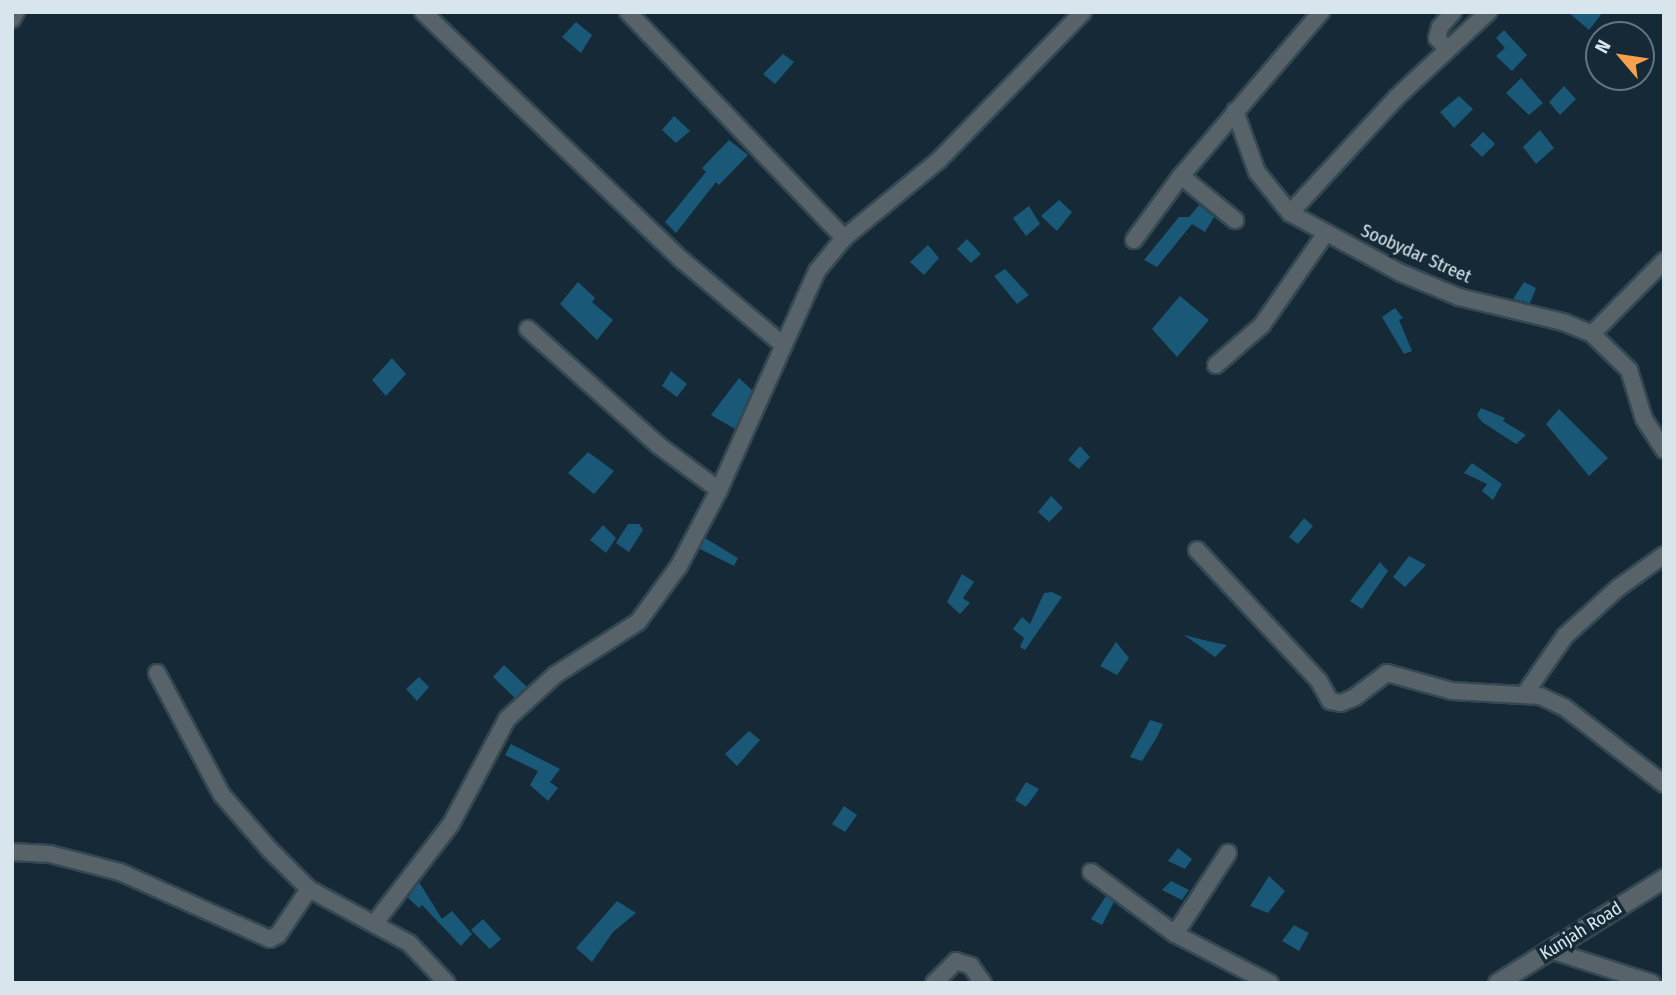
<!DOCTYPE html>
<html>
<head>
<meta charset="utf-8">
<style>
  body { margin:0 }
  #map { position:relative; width:1676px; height:995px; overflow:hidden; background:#152a36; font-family:"Fira Sans Condensed",sans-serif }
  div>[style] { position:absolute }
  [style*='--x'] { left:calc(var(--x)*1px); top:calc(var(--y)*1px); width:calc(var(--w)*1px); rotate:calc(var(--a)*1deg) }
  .building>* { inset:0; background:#1a5877 }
  .roads { filter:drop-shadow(2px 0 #344853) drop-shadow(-2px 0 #344853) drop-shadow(0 2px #344853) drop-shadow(0 -2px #344853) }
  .minor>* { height:16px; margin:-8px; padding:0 8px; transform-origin:8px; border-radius:8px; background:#586269 }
  .tertiary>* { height:18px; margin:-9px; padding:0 9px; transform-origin:9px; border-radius:9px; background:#586269 }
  span { translate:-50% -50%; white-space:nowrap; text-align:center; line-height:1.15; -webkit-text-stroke:7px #152a36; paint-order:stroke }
  .street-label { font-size:18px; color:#d8e5ed }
  .frame { position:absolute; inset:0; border:14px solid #d8e5ed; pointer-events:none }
  .north { position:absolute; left:1585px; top:21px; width:70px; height:70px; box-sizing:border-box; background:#152a36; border:2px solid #63757f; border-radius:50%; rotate:299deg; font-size:19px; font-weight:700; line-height:28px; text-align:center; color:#d8e5ed }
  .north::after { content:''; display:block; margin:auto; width:24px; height:32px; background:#f8a04b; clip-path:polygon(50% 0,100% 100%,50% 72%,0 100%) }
</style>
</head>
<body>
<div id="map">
  <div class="building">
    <i style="clip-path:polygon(1568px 12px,1603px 12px,1589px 30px)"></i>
    <i style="clip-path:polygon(576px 22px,592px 35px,581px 53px,562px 37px)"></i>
    <i style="clip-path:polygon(1504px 30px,1527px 55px,1512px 71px,1496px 56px,1505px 48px,1496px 38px)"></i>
    <i style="clip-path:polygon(783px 54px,794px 62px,775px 84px,763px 74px)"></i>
    <i style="clip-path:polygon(1521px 78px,1543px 103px,1529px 115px,1506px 93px)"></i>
    <i style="clip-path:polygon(1564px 86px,1576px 99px,1560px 115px,1549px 102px)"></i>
    <i style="clip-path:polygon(1459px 96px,1473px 109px,1454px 128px,1440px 112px)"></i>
    <i style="clip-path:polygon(674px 116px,690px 131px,676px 143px,662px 130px)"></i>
    <i style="clip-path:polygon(1540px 130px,1554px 148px,1536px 164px,1523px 147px)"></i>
    <i style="clip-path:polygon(1483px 132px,1495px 144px,1482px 157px,1470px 145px)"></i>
    <i style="clip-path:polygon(729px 140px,748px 155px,719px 185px,716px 182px,676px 233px,665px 222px,706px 172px,702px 168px)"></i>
    <i style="clip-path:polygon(1059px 200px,1072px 212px,1057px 231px,1041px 216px)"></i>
    <i style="clip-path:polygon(1199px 205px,1214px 217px,1205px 232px,1192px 224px,1157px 267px,1144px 260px,1179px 217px,1189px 217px)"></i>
    <i style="clip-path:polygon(1029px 206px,1040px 224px,1026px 236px,1013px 218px)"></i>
    <i style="clip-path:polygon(967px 239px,981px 254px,971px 263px,957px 249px)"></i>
    <i style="clip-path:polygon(928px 245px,939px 258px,924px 275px,910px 262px)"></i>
    <i style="clip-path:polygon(1005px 269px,1029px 295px,1017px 304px,994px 276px)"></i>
    <i style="clip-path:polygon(578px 282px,595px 298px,592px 302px,613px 320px,597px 340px,560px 304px)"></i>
    <i style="clip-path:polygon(1524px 282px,1536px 288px,1530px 303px,1513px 299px)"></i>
    <i style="clip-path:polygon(1180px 296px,1209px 320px,1177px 357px,1152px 329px)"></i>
    <i style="clip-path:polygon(1395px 308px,1403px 318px,1399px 320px,1412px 351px,1404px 354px,1382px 317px)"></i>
    <i style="clip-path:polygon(392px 358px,406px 374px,386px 396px,372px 380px)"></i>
    <i style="clip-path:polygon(671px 371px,687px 384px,677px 397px,662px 386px)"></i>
    <i style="clip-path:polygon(739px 378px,752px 390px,735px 429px,711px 415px)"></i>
    <i style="clip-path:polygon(1481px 408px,1505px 418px,1503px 421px,1526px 435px,1516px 444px,1482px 422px,1477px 415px)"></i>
    <i style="clip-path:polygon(1559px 409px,1608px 458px,1589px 476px,1546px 424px)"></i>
    <i style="clip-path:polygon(1080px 446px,1090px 457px,1079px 469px,1068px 460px)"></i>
    <i style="clip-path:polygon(588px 452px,614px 471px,594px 494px,568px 473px)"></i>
    <i style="clip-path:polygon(1472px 463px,1502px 484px,1493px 500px,1482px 491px,1487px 484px,1464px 473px)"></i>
    <i style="clip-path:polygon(1051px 496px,1063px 508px,1049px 522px,1038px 512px)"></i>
    <i style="clip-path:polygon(1304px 518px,1313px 526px,1298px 544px,1289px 537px)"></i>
    <i style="clip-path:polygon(628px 524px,639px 524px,643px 530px,629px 552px,616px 543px)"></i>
    <i style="clip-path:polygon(603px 525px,616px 538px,606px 553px,590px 540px)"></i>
    <i style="clip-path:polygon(705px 538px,738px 558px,734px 566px,700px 549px)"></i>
    <i style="clip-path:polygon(1409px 556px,1426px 565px,1405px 587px,1393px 577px)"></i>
    <i style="clip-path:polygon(1380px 562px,1388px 571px,1362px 609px,1350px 601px)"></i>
    <i style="clip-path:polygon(962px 574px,974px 582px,963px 598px,970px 603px,960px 614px,947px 602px)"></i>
    <i style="clip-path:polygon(1052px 592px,1062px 597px,1025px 650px,1020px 647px,1024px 638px,1013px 629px,1022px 617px,1030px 624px,1044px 593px)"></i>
    <i style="clip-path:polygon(1184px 635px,1212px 642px,1227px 645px,1215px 657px)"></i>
    <i style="clip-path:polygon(1116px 642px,1129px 658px,1117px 675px,1100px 666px)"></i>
    <i style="clip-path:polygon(504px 665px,527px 687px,515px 698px,493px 677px)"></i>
    <i style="clip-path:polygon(419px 677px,429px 687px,417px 701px,406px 689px)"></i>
    <i style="clip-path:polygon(1150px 720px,1163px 724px,1157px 737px,1142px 761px,1130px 757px)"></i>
    <i style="clip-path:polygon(749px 731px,760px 740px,737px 766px,725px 754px)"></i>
    <i style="clip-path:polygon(511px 744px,560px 769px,550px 782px,558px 788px,548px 801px,530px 785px,538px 771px,505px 755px)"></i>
    <i style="clip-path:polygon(1026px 782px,1039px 789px,1026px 807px,1015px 800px)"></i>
    <i style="clip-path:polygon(844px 806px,857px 815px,845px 832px,832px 824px)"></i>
    <i style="clip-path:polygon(1178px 848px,1192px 859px,1185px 869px,1168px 861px)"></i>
    <i style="clip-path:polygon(1269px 876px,1285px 891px,1268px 913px,1250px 906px)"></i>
    <i style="clip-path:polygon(1171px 881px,1189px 890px,1182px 900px,1162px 890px)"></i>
    <i style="clip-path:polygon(419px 882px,442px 919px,452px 911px,472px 934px,461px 946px,422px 905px,419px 908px,408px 898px)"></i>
    <i style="clip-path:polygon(1106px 896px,1114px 902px,1102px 925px,1091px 919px)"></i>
    <i style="clip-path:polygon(617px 901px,636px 913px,613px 932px,592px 962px,576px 948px)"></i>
    <i style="clip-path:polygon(483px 919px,501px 939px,490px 949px,471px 930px)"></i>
    <i style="clip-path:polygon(1294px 925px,1309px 933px,1299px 951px,1282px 941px)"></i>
  </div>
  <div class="roads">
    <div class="minor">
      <i style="--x:423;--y:12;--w:359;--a:43.8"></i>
      <i style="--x:682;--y:260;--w:129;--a:40"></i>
      <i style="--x:628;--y:12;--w:313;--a:46.3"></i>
      <i style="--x:12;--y:19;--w:8;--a:-60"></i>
      <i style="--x:1447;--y:49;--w:15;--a:-132"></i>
      <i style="--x:1437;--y:38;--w:11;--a:-75"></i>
      <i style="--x:1440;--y:27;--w:20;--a:-49"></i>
      <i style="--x:1235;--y:111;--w:65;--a:70.2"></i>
      <i style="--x:1257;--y:172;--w:53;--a:51.2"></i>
      <i style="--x:1290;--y:213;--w:126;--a:28.4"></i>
      <i style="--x:1401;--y:273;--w:63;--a:22.5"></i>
      <i style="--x:1459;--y:297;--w:107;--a:13.5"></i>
      <i style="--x:1563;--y:322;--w:31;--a:22"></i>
      <i style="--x:1592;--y:334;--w:52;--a:44.2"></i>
      <i style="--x:1629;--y:370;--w:51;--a:73"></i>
      <i style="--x:1644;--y:419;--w:37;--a:57"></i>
      <i style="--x:1181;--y:176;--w:70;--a:39.2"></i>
      <i style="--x:1290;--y:213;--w:158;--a:-47.3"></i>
      <i style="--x:1397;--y:97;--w:125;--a:-43"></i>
      <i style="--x:1134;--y:240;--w:79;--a:-53.7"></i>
      <i style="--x:1181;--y:176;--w:216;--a:-49.5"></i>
      <i style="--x:528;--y:329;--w:174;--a:41.7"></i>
      <i style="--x:658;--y:445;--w:76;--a:36.4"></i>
      <i style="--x:1592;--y:334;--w:103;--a:-45.4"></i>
      <i style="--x:1216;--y:365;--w:61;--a:-41"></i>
      <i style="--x:1262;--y:325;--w:112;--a:-55.2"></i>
      <i style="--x:1197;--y:550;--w:179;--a:47"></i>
      <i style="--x:1319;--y:681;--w:23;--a:61"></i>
      <i style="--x:1330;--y:701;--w:11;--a:10"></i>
      <i style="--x:1341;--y:703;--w:15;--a:-23"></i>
      <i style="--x:1355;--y:697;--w:40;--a:-37"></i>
      <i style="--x:1387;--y:673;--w:67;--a:15.5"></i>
      <i style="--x:1452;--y:691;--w:88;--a:3.3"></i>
      <i style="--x:1540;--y:696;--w:26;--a:25"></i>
      <i style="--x:1564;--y:707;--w:126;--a:37.6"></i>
      <i style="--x:157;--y:673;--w:138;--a:62"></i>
      <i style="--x:222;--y:795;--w:73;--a:48.9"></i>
      <i style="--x:270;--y:850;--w:55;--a:45"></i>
      <i style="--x:309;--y:889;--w:114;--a:28.4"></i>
      <i style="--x:409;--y:943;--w:55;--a:46.5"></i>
      <i style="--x:1524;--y:695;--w:72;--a:-55.2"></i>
      <i style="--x:1565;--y:636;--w:72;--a:-42.2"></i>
      <i style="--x:1618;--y:588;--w:57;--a:-35.7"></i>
      <i style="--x:12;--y:852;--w:38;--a:3"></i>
      <i style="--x:50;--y:854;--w:72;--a:14.4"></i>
      <i style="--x:120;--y:872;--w:164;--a:24.1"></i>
      <i style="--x:270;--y:939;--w:9;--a:-27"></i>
      <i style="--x:278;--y:935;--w:55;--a:-56"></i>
      <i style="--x:1091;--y:872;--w:104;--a:36.4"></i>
      <i style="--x:1175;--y:934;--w:107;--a:27.3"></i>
      <i style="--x:374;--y:924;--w:126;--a:-52.4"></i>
      <i style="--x:451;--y:824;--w:119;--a:-61.9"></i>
      <i style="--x:507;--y:719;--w:65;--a:-42.5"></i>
      <i style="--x:555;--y:675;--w:98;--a:-32.6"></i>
      <i style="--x:638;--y:622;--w:69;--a:-53.8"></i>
      <i style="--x:679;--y:566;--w:86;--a:-62.2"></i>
      <i style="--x:719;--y:490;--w:240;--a:-65.9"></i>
      <i style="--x:817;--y:271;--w:43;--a:-50.7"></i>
      <i style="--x:844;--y:238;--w:123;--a:-39.4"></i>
      <i style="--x:939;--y:160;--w:206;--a:-45.8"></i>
      <i style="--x:1175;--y:934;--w:97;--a:-56.8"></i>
      <i style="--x:1550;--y:950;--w:107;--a:17.9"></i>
      <i style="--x:934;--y:983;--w:31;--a:-45"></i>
      <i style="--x:956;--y:961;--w:16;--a:18"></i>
      <i style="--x:971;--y:966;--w:21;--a:55"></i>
    </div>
    <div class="tertiary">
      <i style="--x:1498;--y:983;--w:196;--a:-32.1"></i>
    </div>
  </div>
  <div class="street-label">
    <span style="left:1416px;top:254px;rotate:24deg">Soobydar Street</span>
    <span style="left:1581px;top:931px;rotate:-32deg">Kunjah Road</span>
  </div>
  <div class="frame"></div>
  <div class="north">N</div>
</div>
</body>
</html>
